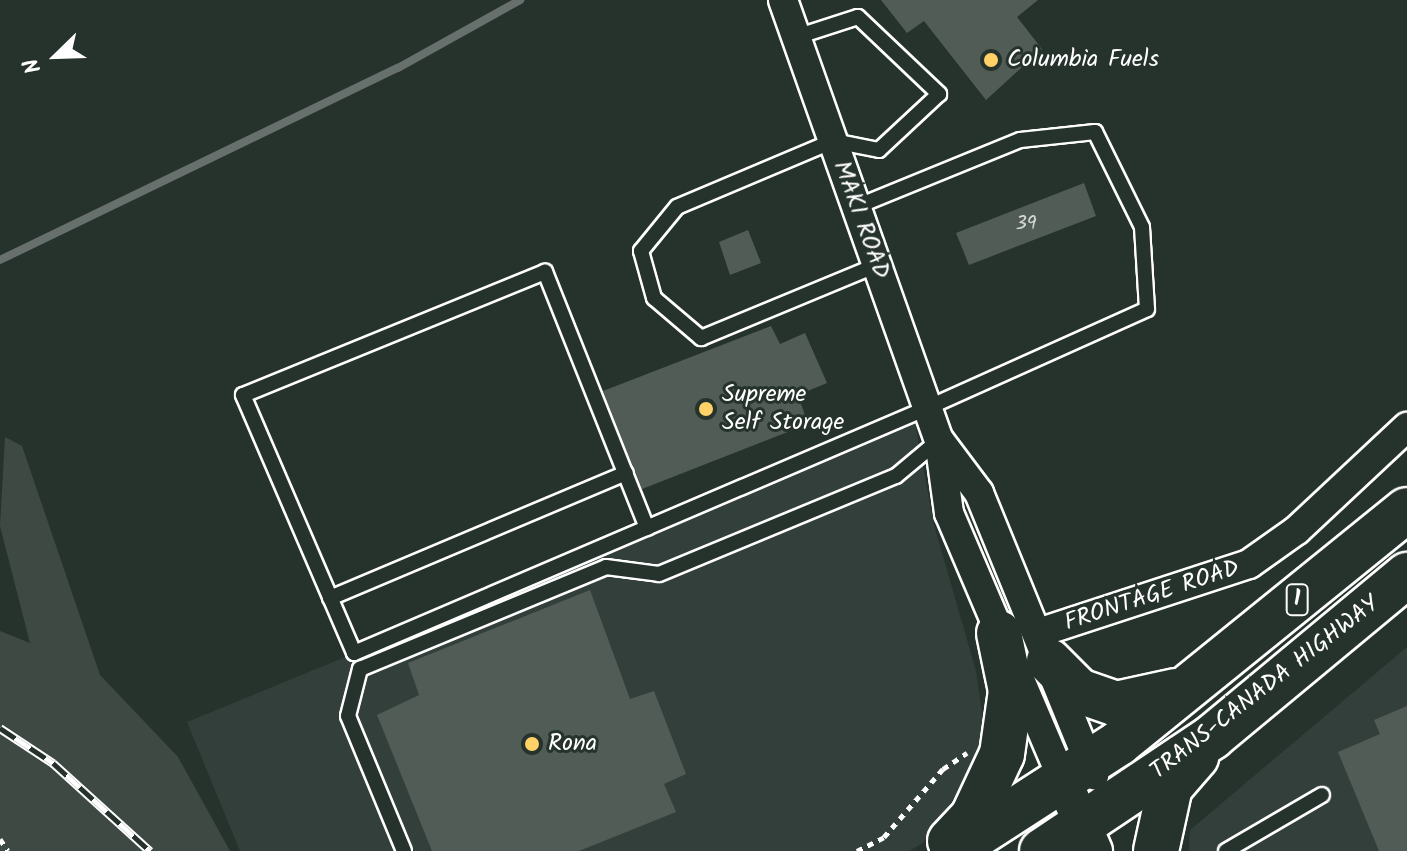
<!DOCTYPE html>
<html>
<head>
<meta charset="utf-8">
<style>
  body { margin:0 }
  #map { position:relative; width:1407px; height:851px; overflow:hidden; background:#26332d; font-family:Kalam,sans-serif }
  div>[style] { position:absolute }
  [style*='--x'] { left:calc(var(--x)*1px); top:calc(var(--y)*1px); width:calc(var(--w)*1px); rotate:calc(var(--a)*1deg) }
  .built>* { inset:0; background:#333f3a }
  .green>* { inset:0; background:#3e4944 }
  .stream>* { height:8px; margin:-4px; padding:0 4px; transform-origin:4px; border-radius:4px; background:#67706c }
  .building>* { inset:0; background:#515c57 }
  .path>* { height:5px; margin-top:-2.5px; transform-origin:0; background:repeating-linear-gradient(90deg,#fff 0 6px,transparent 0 12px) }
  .roads { filter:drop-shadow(2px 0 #fff) drop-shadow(-2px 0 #fff) drop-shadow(0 2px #fff) drop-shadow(0 -2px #fff) }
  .service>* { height:14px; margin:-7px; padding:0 7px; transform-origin:7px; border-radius:7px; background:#26332d }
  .minor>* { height:28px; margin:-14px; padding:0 14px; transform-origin:14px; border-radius:14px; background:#26332d }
  .tertiary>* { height:36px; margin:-18px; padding:0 18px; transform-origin:18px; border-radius:18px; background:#26332d }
  .trunk>* { height:44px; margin:-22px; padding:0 22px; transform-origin:22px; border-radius:22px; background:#26332d }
  .rail>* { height:9px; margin-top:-4.5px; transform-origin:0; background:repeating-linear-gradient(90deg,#26332d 0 18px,#fff 0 36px); box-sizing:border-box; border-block:2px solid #fff }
  .dots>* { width:22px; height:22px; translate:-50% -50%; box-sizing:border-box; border:4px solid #26332d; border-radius:50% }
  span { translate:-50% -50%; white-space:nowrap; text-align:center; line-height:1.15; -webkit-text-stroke:6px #26332d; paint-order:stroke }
  .number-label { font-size:20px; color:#d4d6d5 }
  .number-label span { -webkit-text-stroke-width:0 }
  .shield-label span { padding:2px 6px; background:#26332d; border:2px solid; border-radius:6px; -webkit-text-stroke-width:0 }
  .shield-label { font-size:22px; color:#fff; font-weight:700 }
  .poi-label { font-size:24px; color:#fff }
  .left { translate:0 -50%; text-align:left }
  .street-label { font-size:24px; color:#fff }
  .north { position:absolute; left:16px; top:16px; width:80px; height:80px; -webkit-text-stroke:6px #26332d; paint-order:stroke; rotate:247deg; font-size:22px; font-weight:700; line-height:32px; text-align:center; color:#fff }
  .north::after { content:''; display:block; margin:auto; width:28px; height:36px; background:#fff; clip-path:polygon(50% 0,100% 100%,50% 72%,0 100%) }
</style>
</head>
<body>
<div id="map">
  <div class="built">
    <i style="clip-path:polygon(915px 423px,934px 525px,976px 671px,987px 749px,923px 843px,909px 851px,240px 851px,187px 722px)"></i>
    <i style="clip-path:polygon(1407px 647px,1407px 851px,1189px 851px,1190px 830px)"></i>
  </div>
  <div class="green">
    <i style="clip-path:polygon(5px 437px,22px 446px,100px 675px,178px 757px,230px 851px,0 851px,0 631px,30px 643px,0 526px)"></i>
  </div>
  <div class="stream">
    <i style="--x:0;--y:260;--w:442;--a:-25.8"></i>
    <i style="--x:398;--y:68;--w:140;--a:-29.1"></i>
  </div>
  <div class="building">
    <i style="clip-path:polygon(881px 0,1038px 0,1017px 17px,1042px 49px,986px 100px,924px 21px,907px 33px)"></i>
    <i style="clip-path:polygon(1084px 183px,1096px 216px,969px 265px,956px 233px)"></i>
    <i style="clip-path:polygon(748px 230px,761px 263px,730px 275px,719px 242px)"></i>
    <i style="clip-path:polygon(771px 326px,780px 344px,805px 333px,827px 383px,798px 395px,808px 424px,642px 489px,603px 391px)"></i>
    <i style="clip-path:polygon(590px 590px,630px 699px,654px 691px,686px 774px,664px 784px,676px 812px,579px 851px,432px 851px,377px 715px,419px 695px,408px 663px)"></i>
    <i style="clip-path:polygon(1407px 706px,1407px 851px,1379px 851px,1338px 752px,1380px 734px,1374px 720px)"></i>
  </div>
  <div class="path">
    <i style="--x:0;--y:839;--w:14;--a:56"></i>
    <i style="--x:857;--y:851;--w:30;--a:-27"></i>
    <i style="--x:884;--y:837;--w:90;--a:-49.1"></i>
    <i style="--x:943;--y:769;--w:29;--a:-34"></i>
  </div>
  <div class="roads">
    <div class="service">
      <i style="--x:796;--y:37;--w:65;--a:-17.9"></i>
      <i style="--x:858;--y:17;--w:112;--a:43.5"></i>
      <i style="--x:939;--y:94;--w:82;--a:137"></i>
      <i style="--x:879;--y:150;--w:47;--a:-168.9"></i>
      <i style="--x:833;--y:141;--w:169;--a:157.1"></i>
      <i style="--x:677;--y:207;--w:57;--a:129.3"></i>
      <i style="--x:641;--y:251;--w:49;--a:74.5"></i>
      <i style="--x:654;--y:298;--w:62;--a:40.4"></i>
      <i style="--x:701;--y:338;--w:191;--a:-22.5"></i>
      <i style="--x:647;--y:528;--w:276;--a:-111.7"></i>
      <i style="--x:545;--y:272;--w:326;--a:157.8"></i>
      <i style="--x:243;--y:395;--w:281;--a:66.7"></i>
      <i style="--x:354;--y:653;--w:623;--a:-23.15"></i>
      <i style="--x:927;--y:408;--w:241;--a:-24.2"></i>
      <i style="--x:1147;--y:309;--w:82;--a:-93.5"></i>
      <i style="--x:1142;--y:227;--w:106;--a:-116.3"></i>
      <i style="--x:1095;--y:132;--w:75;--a:173.9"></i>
      <i style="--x:1020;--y:140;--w:177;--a:157.8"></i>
      <i style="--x:330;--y:598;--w:321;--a:-22.9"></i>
      <i style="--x:404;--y:851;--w:146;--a:-112.5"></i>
      <i style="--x:348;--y:716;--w:49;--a:-75.7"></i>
      <i style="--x:360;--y:669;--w:266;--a:-22.5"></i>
      <i style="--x:606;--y:567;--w:53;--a:7.5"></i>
      <i style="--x:659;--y:574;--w:256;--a:-22.5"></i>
      <i style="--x:896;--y:476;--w:56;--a:-39.9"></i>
      <i style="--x:1226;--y:851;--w:111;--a:-30.3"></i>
    </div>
    <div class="minor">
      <i style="--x:783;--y:0;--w:467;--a:70.5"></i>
      <i style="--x:939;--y:440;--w:74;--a:82.2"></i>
      <i style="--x:949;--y:513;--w:288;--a:66.9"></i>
      <i style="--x:940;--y:441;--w:65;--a:53.1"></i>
      <i style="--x:979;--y:493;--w:305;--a:67.8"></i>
      <i style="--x:1038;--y:633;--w:222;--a:-18.1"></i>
      <i style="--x:1249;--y:564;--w:59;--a:-35.3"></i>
      <i style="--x:1297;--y:530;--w:151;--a:-43.1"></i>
    </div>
    <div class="tertiary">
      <i style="--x:1062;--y:778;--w:80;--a:66.3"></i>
    </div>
    <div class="trunk">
      <i style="--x:1049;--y:661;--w:42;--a:45"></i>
      <i style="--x:1079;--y:691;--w:39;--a:19"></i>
      <i style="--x:1116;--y:704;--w:61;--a:-12.2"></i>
      <i style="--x:950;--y:841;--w:34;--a:-47"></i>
      <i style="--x:973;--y:816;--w:68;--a:-64.9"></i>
      <i style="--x:1002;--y:754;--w:64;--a:-81.9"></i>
      <i style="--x:1011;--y:691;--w:59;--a:-101.7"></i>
      <i style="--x:952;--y:851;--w:199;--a:-32.9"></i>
      <i style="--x:1119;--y:743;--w:370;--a:-39"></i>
      <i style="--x:1042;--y:851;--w:205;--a:-33.8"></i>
      <i style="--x:1212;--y:737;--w:254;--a:-39.7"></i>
      <i style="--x:1156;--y:851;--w:66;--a:-77.7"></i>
      <i style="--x:1170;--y:787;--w:40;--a:-49"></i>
    </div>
  </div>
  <div class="rail">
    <i style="--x:0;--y:728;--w:64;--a:33.4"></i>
    <i style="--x:53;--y:763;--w:131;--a:42.2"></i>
  </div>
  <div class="dots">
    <i style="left:991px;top:60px;background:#ffd166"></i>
    <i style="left:706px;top:409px;background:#ffd166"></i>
    <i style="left:532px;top:744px;background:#ffd166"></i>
  </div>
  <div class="number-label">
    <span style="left:1026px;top:224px">39</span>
  </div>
  <div class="shield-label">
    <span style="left:1297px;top:600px">1</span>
  </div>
  <div class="poi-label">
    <span class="left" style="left:1007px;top:60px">Columbia Fuels</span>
    <span class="left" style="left:722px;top:409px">Supreme<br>Self Storage</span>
    <span class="left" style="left:548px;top:744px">Rona</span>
  </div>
  <div class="street-label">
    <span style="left:861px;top:220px;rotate:70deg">MAKI ROAD</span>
    <span style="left:1152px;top:596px;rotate:-18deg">FRONTAGE ROAD</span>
    <span style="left:1265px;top:688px;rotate:-38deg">TRANS-CANADA HIGHWAY</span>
  </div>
  <div class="north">N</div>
</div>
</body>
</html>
